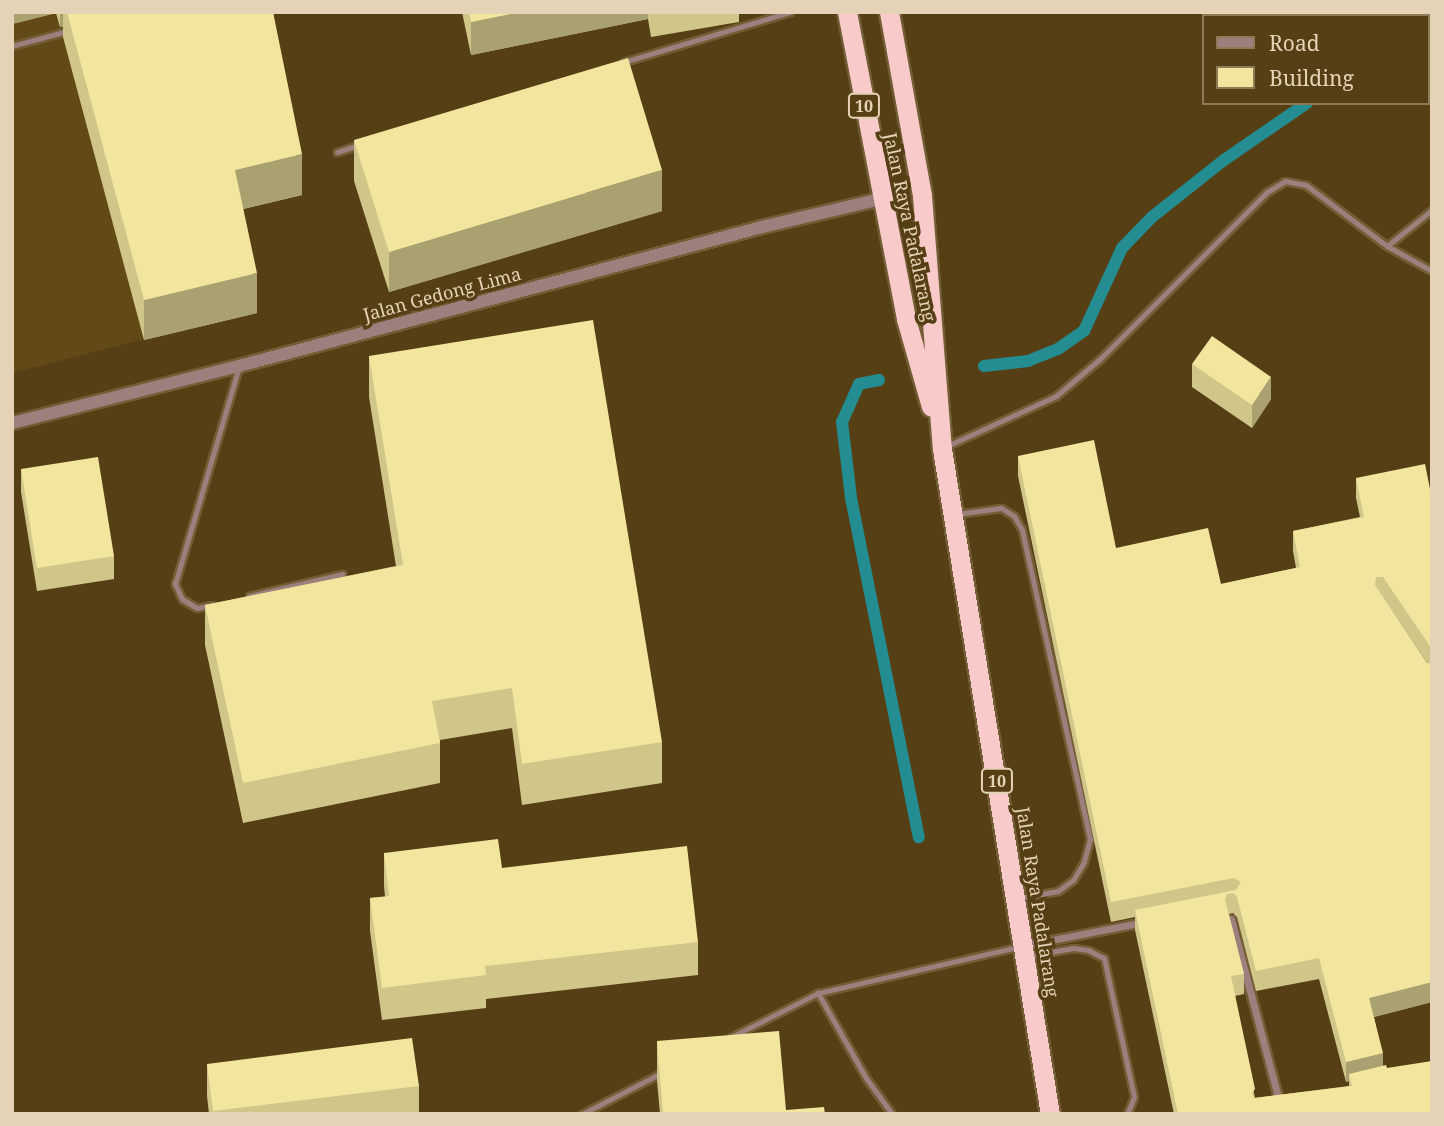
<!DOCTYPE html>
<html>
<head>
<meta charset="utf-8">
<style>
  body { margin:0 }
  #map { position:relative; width:1444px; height:1126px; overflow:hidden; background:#563f14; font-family:"Noto Serif",serif }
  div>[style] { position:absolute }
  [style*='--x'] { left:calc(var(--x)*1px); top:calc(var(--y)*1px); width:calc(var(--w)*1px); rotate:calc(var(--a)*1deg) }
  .built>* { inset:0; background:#634917 }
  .stream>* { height:12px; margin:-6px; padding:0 6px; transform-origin:6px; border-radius:6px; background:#248d92 }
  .roads { filter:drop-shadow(2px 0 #725d35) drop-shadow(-2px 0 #725d35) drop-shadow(0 2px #725d35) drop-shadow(0 -2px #725d35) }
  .service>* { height:5px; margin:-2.5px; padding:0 2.5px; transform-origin:2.5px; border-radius:2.5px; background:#9d7f7e }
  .minor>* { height:7px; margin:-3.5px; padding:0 3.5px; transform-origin:3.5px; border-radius:3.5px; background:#9d7f7e }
  .tertiary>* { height:12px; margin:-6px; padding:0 6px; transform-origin:6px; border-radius:6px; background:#9d7f7e }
  .trunk>* { height:19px; margin:-9.5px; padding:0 9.5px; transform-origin:9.5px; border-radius:9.5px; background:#f8cac9 }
  .wall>* { inset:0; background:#d0c689 }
  .shaded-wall>* { inset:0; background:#a9a16f }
  .building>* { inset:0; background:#f2e69f }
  span { translate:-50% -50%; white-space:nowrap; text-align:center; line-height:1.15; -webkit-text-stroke:7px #563f14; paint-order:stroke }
  .shield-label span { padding:2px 5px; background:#563f14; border:2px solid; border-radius:5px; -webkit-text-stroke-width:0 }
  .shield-label { font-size:16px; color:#e4d3b7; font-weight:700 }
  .street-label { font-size:18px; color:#e4d3b7 }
  .frame { position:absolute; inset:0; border:14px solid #e4d3b7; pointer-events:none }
  .legend { position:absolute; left:1202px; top:14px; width:228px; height:91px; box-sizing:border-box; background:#563f14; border:2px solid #8f7a55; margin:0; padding:9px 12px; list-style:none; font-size:21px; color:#e4d3b7 }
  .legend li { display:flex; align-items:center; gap:14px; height:35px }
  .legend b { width:35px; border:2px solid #8f7a55 }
</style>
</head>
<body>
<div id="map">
  <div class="built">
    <i style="clip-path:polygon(12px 12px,131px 12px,145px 339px,12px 373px)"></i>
  </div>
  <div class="stream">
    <i style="--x:1428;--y:20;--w:4;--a:-27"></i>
    <i style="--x:984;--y:366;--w:44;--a:-6.5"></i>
    <i style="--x:1028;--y:361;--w:32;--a:-22"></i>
    <i style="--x:1058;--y:349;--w:32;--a:-35"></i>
    <i style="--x:1084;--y:331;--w:91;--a:-65.4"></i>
    <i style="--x:1122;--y:248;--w:43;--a:-45.9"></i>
    <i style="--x:1152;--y:217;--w:92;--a:-38.4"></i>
    <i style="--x:1224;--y:160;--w:101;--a:-34.5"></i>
    <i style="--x:879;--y:380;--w:20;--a:169"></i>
    <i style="--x:859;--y:384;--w:42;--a:114.1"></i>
    <i style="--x:842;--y:422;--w:77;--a:83.2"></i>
    <i style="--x:851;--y:498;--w:346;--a:78.7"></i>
  </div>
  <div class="roads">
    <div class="service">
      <i style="--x:12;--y:46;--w:57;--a:-15.3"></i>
      <i style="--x:624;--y:62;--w:173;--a:-16.8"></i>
      <i style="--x:337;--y:152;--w:25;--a:-18"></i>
      <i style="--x:1387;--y:246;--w:58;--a:-38.7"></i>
      <i style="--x:947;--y:446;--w:120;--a:-24.6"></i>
      <i style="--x:1056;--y:396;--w:57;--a:-40.1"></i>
      <i style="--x:1100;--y:359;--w:236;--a:-45"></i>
      <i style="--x:1267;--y:192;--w:21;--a:-31"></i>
      <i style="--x:1285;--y:181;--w:21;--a:11"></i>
      <i style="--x:1306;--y:185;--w:101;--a:37"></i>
      <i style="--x:1387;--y:246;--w:51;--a:29.1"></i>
      <i style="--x:957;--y:514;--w:44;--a:-7.8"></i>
      <i style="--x:1001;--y:508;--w:15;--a:32"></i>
      <i style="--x:1014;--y:516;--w:16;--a:60"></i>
      <i style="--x:1022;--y:530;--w:316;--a:77.6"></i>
      <i style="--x:1090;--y:839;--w:24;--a:105"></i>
      <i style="--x:1084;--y:862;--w:21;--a:121"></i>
      <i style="--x:1073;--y:880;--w:19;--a:144"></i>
      <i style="--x:1058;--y:891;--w:40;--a:170"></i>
      <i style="--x:249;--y:596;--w:96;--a:-13.3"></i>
      <i style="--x:212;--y:605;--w:15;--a:169"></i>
      <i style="--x:197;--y:608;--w:17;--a:-149"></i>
      <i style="--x:182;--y:599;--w:17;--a:-115"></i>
      <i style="--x:175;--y:584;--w:227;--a:-73.6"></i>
      <i style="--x:1029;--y:956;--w:45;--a:-10.3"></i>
      <i style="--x:1073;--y:948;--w:15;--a:8"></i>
      <i style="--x:1088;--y:950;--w:18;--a:27"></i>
      <i style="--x:1104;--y:958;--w:142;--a:77.8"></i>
      <i style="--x:1134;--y:1097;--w:18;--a:112"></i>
      <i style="--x:731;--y:1037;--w:97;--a:-26.8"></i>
      <i style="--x:582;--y:1114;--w:91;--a:-27.4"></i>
      <i style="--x:892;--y:1114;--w:44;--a:-125.8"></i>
      <i style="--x:866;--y:1078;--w:98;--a:-119.5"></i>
      <i style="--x:818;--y:993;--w:205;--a:-13"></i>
    </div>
    <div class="minor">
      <i style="--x:1231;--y:919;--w:191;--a:75.2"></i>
      <i style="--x:1026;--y:945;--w:120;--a:-11"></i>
    </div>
    <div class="tertiary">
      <i style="--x:12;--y:423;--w:234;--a:-14.1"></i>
      <i style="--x:239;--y:366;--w:545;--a:-14.88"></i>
      <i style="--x:766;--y:226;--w:118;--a:-13.2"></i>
    </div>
    <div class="trunk">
      <i style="--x:847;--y:12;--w:313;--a:79.1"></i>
      <i style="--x:906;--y:319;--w:91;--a:74.1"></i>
      <i style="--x:889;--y:12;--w:187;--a:79.8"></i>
      <i style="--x:922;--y:196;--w:254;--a:85.5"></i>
      <i style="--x:942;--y:449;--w:674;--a:80.78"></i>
    </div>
  </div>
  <div class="wall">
    <i style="clip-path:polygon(12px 12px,273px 12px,302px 195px,243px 209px,257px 313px,144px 340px,63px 37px,63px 27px,60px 27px,56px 13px,12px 24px)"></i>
    <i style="clip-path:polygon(462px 12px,739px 12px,739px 22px,651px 37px,648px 19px,471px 55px)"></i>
    <i style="clip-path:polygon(1281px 12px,1392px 12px,1384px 16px,1282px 16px)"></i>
    <i style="clip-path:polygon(354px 140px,662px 211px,389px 292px,354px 181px)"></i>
    <i style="clip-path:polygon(369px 356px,662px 742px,662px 783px,522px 805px,512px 728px,440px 740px,440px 783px,243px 823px,205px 645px,205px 605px,396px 566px,369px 397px)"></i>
    <i style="clip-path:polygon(1192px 364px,1271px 399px,1252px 428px,1192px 387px)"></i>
    <i style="clip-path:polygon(evenodd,1018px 456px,1116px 548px,1221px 584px,1296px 568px,1293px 551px,1293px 531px,1360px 517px,1356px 498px,1356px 478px,1432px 499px,1432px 1002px,1374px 1017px,1383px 1066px,1387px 1068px,1432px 1114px,1174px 1114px,1135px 930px,1135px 917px,1111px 922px,1018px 476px,1018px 456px,1383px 597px,1428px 664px,1427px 663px,1383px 597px,1018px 456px,1233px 913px,1237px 917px,1256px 991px,1319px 979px,1346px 1082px,1349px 1081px,1349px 1086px,1255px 1098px,1235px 996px,1244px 994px,1244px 974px,1229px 914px,1233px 913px)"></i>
    <i style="clip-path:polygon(21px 469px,114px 556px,114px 579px,37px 591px,21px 492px)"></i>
    <i style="clip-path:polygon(384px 853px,502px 868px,698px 942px,698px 975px,486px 999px,486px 1008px,382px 1020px,370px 931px,370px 898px,385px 897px,384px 886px)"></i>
    <i style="clip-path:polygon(657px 1041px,786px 1110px,825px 1114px,660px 1114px,657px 1081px)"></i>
    <i style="clip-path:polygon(207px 1064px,419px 1086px,419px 1114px,209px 1114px,207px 1096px)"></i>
  </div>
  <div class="shaded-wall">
    <i style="clip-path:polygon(12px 12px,56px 12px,56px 13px,12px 24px)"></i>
    <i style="clip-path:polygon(60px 12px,63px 12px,63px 27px,60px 27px)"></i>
    <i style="clip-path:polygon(520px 12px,648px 12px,648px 19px,471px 55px,471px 22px)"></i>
    <i style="clip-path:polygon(1298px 12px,1392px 12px,1384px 16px,1298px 16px)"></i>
    <i style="clip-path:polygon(302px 154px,302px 195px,235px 211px,235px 170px)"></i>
    <i style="clip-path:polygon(662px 170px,662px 211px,389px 292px,389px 252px)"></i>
    <i style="clip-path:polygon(257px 273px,257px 313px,144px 340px,144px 300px)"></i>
    <i style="clip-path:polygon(1271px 377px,1271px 399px,1252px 428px,1252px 405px)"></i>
    <i style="clip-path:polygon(1432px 982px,1432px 1002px,1369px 1018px,1369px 998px)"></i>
    <i style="clip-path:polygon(1383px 1053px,1383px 1073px,1349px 1074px,1349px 1081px,1346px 1082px,1346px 1062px)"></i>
  </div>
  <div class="building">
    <i style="clip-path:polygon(67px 12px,273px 12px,302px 154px,235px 170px,257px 273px,144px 300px)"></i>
    <i style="clip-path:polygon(469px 12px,520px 12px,471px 22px)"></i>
    <i style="clip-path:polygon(628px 58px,662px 170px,389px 252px,354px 140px)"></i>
    <i style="clip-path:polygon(593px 320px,662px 742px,522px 764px,512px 688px,432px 701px,440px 743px,243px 783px,205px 605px,403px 565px,369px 356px)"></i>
    <i style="clip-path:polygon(1212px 336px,1271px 377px,1252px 405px,1192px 364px)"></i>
    <i style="clip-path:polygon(1094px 440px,1116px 548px,1208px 528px,1221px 584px,1300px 567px,1293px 531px,1364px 517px,1356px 478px,1425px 464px,1432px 499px,1432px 649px,1383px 577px,1376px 577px,1375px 585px,1427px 663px,1432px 664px,1432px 982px,1369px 998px,1383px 1053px,1346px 1062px,1319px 958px,1256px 971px,1237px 897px,1233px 893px,1227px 894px,1225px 900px,1244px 974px,1231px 976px,1255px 1089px,1252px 1093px,1254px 1098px,1352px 1086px,1349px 1074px,1386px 1065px,1387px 1068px,1432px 1061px,1432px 1114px,1178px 1114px,1135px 910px,1236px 890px,1241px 882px,1234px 878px,1111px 902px,1018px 456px)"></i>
    <i style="clip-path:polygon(98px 457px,114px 556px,37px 568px,21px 469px)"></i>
    <i style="clip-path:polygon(498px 839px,502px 868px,687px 846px,698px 942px,485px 966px,486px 975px,382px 988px,370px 898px,389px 896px,384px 853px)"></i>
    <i style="clip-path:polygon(779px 1031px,786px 1110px,824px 1107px,825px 1114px,663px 1114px,657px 1041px)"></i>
    <i style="clip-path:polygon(412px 1038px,419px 1086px,213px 1111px,207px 1064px)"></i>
  </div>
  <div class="shield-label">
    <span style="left:864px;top:106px">10</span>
    <span style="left:997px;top:781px">10</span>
  </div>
  <div class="street-label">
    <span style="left:910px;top:227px;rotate:78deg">Jalan Raya Padalarang</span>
    <span style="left:442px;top:294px;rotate:-15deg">Jalan Gedong Lima</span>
    <span style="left:1038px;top:902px;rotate:81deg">Jalan Raya Padalarang</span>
  </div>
  <div class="frame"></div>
  <ul class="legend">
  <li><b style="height:9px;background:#9d7f7e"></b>Road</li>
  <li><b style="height:19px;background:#f2e69f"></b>Building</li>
  </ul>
</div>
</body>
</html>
